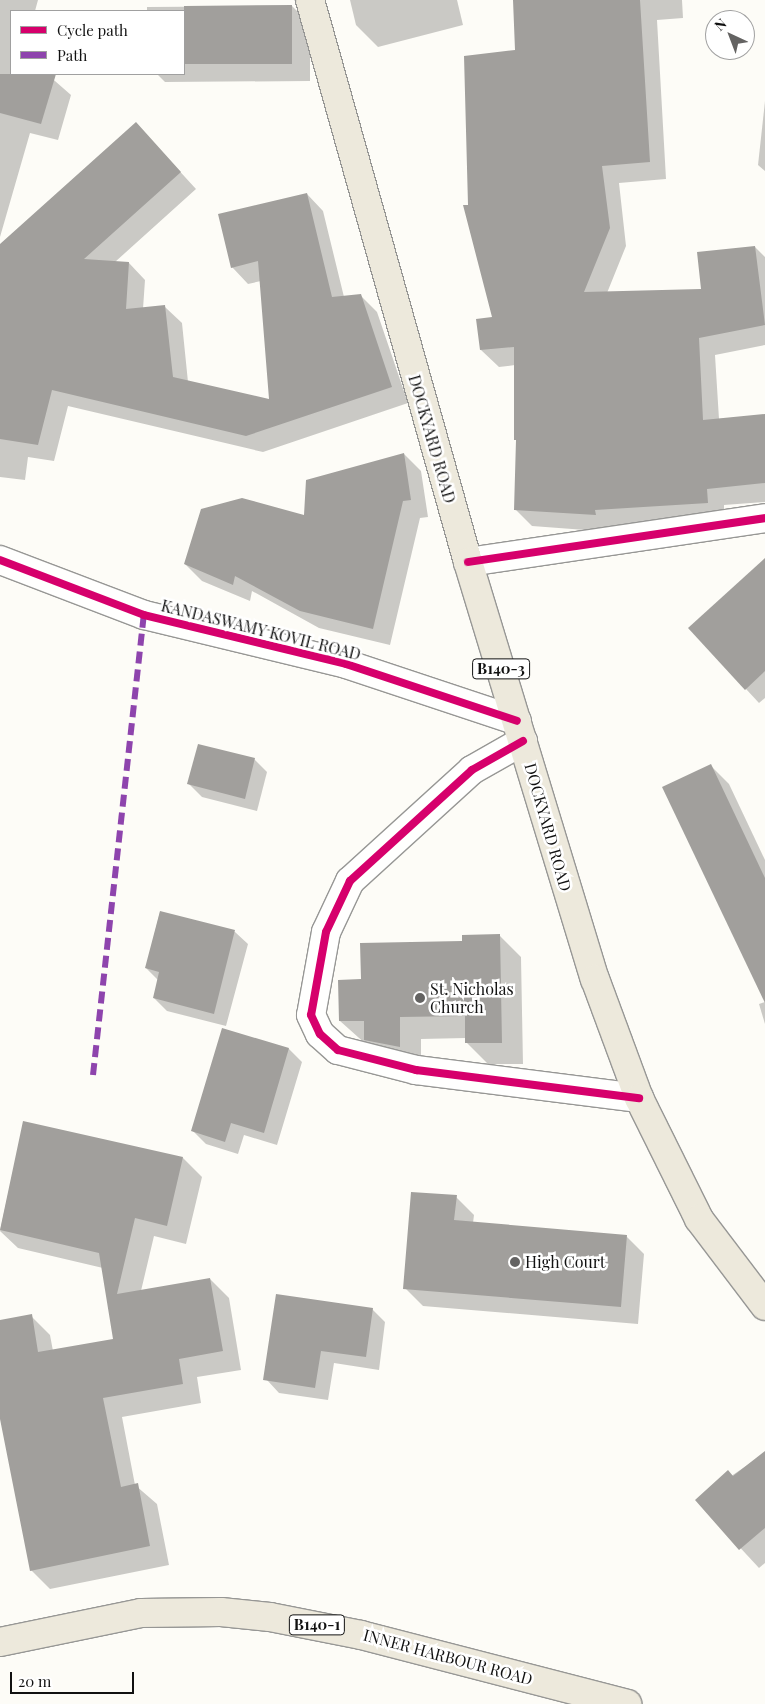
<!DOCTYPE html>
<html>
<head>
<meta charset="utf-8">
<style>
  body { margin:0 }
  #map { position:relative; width:765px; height:1704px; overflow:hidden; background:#fdfcf7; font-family:"Playfair Display",serif }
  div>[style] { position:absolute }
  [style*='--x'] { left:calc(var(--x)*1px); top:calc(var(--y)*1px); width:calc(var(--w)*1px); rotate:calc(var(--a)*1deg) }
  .shadow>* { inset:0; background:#0003 }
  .building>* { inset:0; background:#a19f9c }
  .roads { filter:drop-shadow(1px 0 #979795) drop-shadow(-1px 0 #979795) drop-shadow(0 1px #979795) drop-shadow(0 -1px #979795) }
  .minor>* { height:28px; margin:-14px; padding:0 14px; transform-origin:14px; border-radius:14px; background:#fffffe }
  .major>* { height:28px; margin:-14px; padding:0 14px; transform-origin:14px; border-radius:14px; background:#ede9dc }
  .quiet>* { height:6px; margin-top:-3px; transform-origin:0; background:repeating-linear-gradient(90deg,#8e44ad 0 12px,transparent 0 18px) }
  .cycleway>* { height:8px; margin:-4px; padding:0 4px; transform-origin:4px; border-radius:4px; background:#d6006c }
  .dots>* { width:14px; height:14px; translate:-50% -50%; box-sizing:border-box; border:2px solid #fff; border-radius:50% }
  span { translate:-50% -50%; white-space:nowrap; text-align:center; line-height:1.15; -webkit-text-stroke:5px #fff; paint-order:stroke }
  .shield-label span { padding:1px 4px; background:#fff; border:1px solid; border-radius:4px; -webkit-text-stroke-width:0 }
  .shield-label { font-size:15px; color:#111; font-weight:700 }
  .street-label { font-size:16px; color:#111 }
  .poi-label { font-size:16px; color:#111 }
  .left { translate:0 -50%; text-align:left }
  .legend { position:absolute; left:10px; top:10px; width:175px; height:65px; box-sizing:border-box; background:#fff; border:1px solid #a0a0a0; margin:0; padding:6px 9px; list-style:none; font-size:15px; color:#111 }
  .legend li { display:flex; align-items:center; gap:10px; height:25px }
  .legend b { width:25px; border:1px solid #a0a0a0 }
  .north { position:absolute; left:705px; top:10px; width:50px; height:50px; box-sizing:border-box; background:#fff; border:1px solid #a0a0a0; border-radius:50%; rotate:317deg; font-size:14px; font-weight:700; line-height:20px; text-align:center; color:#111 }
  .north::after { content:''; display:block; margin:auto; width:18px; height:22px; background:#646362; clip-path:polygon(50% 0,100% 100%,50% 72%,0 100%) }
  .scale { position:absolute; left:10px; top:1672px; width:124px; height:22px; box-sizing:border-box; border:2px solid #111; border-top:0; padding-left:6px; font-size:15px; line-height:18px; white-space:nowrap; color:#111; -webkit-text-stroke:4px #fff; paint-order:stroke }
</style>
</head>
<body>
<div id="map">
  <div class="shadow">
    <i style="clip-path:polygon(0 0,38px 0,35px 11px,11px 11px,11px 74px,47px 74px,71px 95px,58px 140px,30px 133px,0 237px)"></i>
    <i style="clip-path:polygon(350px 0,457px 0,463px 25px,378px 47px,356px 25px)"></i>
    <i style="clip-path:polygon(514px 0,682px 0,683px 18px,657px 20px,666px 179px,619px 183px,626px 246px,607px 293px,702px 290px,755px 247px,765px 257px,765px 345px,715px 355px,719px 419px,765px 415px,765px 502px,724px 505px,724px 520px,612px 526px,612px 532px,532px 526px,515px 509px,518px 442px,515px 365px,499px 367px,481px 350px,494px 318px,469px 206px,516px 51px)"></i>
    <i style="clip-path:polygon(292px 6px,310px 24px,310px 81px,165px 82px,157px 74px,184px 74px,184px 11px,147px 11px,147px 7px)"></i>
    <i style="clip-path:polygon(765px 101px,765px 171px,758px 165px)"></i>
    <i style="clip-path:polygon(141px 129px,196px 189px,115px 262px,129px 263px,145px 280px,143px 309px,165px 307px,182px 323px,188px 382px,270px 401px,261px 281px,248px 284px,232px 267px,307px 194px,323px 211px,344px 297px,360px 295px,377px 312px,408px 403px,263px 452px,68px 406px,54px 461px,28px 457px,25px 480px,0 477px,0 246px)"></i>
    <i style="clip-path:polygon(404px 454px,421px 471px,428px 517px,420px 518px,390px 645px,319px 628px,252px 591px,250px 601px,202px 581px,185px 564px,305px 517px)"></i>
    <i style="clip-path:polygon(765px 560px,765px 698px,759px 703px,746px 689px)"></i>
    <i style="clip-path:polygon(254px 759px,267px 772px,257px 811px,202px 797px,189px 784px)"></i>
    <i style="clip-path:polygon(711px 766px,729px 784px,765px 860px,765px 1000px)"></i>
    <i style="clip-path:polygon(160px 912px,235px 932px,248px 944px,226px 1026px,167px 1011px,154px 998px,159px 981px,146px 968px)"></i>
    <i style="clip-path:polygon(500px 936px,521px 957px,523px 1064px,488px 1064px,466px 1042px,466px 1038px,421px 1039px,421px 1068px,386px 1062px,340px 1021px,362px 981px,463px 942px)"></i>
    <i style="clip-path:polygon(765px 1002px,765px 1024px,759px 1004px)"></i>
    <i style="clip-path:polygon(223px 1030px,289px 1049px,302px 1062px,277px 1145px,244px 1135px,238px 1154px,206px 1144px,193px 1131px)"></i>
    <i style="clip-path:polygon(24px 1122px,183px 1158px,202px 1177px,186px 1244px,154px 1236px,141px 1291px,210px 1279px,229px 1298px,241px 1370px,197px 1377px,201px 1403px,122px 1417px,135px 1485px,157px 1504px,169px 1565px,50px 1589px,31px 1570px,0 1413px,0 1321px,31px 1316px,50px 1335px,53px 1351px,115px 1340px,103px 1268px,18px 1248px,0 1231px)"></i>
    <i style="clip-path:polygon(456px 1197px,474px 1215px,473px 1223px,626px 1236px,644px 1254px,638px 1324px,423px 1306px,405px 1288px)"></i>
    <i style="clip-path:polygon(372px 1309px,385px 1322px,379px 1370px,334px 1363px,328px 1400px,279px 1393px,267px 1380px)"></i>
    <i style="clip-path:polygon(765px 1453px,765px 1563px,759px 1568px,696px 1500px)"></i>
  </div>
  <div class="building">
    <i style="clip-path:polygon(513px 0,640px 0,650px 162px,602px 166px,610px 228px,584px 292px,701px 289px,697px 252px,755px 246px,765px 325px,699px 338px,703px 420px,765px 414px,765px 483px,707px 489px,708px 503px,595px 510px,596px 515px,514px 510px,516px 440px,514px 440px,514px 347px,480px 350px,476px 319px,492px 317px,463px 205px,468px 205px,464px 56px,515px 50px)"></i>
    <i style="clip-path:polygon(292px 5px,292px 64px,184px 64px,184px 6px)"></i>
    <i style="clip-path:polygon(0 74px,56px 74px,41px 124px,0 113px)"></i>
    <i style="clip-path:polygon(136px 122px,181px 172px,84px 259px,129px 262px,126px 309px,165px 305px,173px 377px,269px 399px,258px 261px,231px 268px,218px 214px,307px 193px,332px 297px,361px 294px,392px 387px,246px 436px,52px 390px,38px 445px,0 439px,0 244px)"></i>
    <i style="clip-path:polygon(404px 453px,411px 500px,403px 501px,373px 629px,300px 611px,235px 576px,233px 585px,184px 564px,201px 509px,242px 498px,304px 515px,306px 480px)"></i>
    <i style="clip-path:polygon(765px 558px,765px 671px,745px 690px,688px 628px)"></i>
    <i style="clip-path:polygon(198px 744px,255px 758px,245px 799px,187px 784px)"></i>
    <i style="clip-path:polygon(711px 764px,765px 878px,765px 1003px,662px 787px)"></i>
    <i style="clip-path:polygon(160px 911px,235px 930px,214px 1014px,153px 998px,159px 972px,145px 968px)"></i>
    <i style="clip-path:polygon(500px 934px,502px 1043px,465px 1043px,465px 1016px,400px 1017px,400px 1047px,364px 1040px,364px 1021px,339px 1021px,338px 980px,361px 979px,360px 943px,462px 941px,462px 935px)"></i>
    <i style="clip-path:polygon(222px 1028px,289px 1048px,264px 1133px,231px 1123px,225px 1142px,191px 1131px)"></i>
    <i style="clip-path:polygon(23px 1121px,183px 1157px,167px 1226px,135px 1218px,117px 1294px,210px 1278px,223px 1351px,179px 1359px,183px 1384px,103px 1398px,121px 1487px,138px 1483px,150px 1546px,30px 1571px,0 1419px,0 1320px,32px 1314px,38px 1352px,113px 1339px,99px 1253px,0 1230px)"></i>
    <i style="clip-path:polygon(411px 1192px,457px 1195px,454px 1220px,627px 1235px,621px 1307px,403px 1289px)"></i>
    <i style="clip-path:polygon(276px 1294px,373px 1308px,366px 1357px,321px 1351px,315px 1388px,263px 1380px)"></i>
    <i style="clip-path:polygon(765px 1451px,765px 1528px,739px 1550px,695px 1500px,728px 1470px,733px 1476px)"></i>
  </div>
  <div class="roads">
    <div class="minor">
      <i style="--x:0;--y:560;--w:154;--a:20.9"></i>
      <i style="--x:144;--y:615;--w:208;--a:13.6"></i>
      <i style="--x:346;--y:664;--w:180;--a:18.4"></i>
      <i style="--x:468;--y:562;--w:300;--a:-8.4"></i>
      <i style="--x:523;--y:741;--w:59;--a:150.4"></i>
      <i style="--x:472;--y:770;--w:165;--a:137.7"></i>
      <i style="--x:350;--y:881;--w:56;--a:115.2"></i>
      <i style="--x:326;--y:932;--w:84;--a:100.2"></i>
      <i style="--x:311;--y:1015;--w:21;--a:65"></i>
      <i style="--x:320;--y:1034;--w:24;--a:42"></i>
      <i style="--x:338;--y:1050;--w:81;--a:14.4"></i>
      <i style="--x:416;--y:1070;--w:225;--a:7.2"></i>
    </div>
    <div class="major">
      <i style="--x:310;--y:0;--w:584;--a:74.3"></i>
      <i style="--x:468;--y:562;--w:436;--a:73.1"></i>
      <i style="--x:595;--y:979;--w:127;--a:69.7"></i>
      <i style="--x:639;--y:1098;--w:135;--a:63.6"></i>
      <i style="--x:699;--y:1219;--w:109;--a:52.8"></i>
      <i style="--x:0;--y:1642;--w:144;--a:-11.6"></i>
      <i style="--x:141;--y:1613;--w:80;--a:-0.7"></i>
      <i style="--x:221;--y:1612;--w:49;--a:5.8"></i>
      <i style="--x:270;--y:1617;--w:93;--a:11.2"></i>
      <i style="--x:361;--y:1635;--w:275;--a:14.5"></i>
    </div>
  </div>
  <div class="quiet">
    <i style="--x:93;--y:1075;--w:463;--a:-83.7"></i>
  </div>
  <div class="cycleway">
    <i style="--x:0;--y:560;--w:154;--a:20.9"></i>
    <i style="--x:144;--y:615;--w:208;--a:13.6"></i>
    <i style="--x:346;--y:664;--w:180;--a:18.4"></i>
    <i style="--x:468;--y:562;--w:300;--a:-8.4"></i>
    <i style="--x:523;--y:741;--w:59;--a:150.4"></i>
    <i style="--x:472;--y:770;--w:165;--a:137.7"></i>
    <i style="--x:350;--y:881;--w:56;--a:115.2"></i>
    <i style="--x:326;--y:932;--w:84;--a:100.2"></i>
    <i style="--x:311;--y:1015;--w:21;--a:65"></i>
    <i style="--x:320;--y:1034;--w:24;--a:42"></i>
    <i style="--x:338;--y:1050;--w:81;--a:14.4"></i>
    <i style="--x:416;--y:1070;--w:225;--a:7.2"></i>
  </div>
  <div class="dots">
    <i style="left:420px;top:998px;background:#646362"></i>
    <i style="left:515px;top:1262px;background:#646362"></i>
  </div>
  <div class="shield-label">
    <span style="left:501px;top:669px">B140-3</span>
    <span style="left:317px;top:1625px">B140-1</span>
  </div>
  <div class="street-label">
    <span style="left:432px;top:439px;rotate:74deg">DOCKYARD ROAD</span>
    <span style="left:261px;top:630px;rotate:14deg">KANDASWAMY KOVIL ROAD</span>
    <span style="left:548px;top:827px;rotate:74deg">DOCKYARD ROAD</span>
    <span style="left:448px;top:1657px;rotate:15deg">INNER HARBOUR ROAD</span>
  </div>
  <div class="poi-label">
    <span class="left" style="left:430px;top:998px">St. Nicholas<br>Church</span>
    <span class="left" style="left:525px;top:1262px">High Court</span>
  </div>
  <ul class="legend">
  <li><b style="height:6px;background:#d6006c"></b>Cycle path</li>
  <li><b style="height:6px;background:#8e44ad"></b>Path</li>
  </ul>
  <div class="north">N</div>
  <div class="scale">20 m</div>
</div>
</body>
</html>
